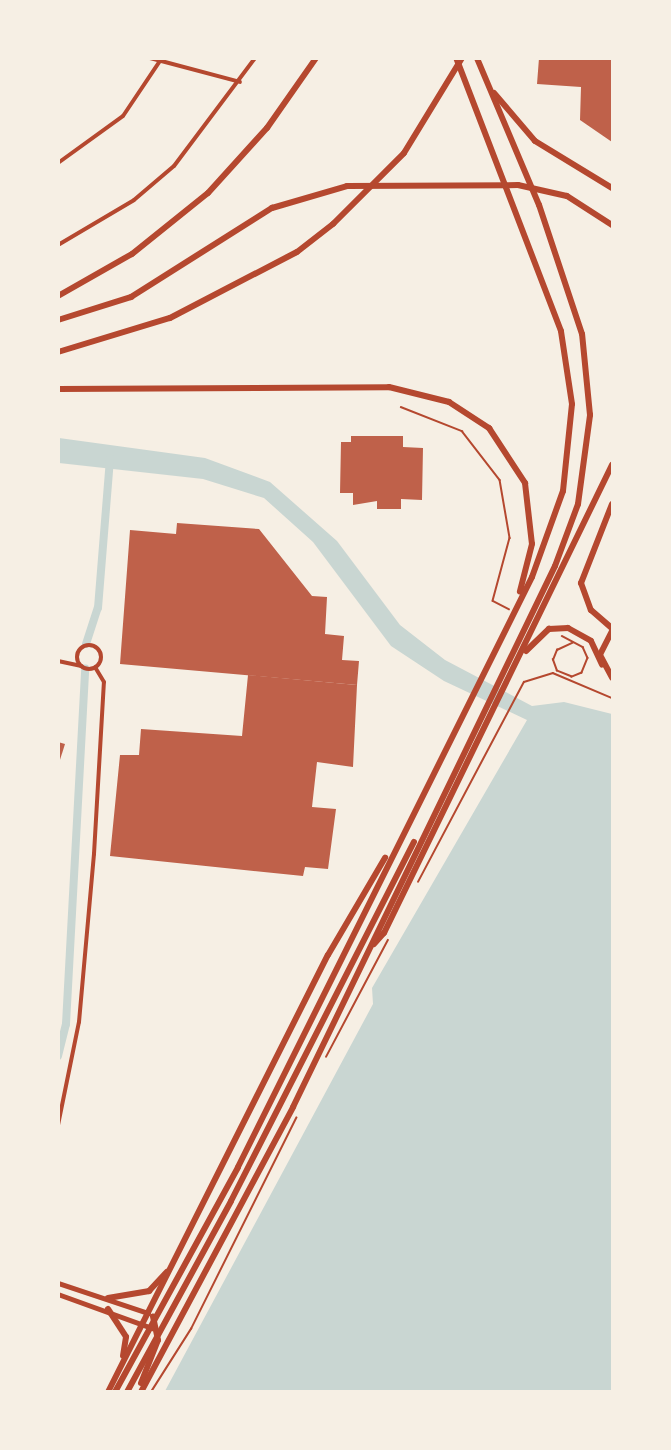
<!DOCTYPE html>
<html>
<head>
<meta charset="utf-8">
<style>
  body { margin:0 }
  #map { position:relative; width:671px; height:1450px; overflow:hidden; background:#f6efe4; font-family:"Nunito Sans",sans-serif }
  div>[style] { position:absolute }
  [style*='--x'] { left:calc(var(--x)*1px); top:calc(var(--y)*1px); width:calc(var(--w)*1px); rotate:calc(var(--a)*1deg) }
  .water>* { inset:0; background:#c9d6d2 }
  .canal>* { height:8px; margin:-4px; padding:0 4px; transform-origin:4px; border-radius:4px; background:#c9d6d2 }
  .building>* { inset:0; background:#bf614a }
  .path>* { height:1.5px; margin:-0.75px; padding:0 0.75px; transform-origin:0.75px; border-radius:0.75px; background:#b5482f }
  .minor>* { height:4px; margin:-2px; padding:0 2px; transform-origin:2px; border-radius:2px; background:#b5482f }
  .minor>.ring { margin:-2px; padding:0; box-sizing:content-box; background:none; border:4px solid #b5482f; border-radius:50% }
  .tertiary>* { height:4.5px; margin:-2.25px; padding:0 2.25px; transform-origin:2.25px; border-radius:2.25px; background:#b5482f }
  .primary>* { height:6px; margin:-3px; padding:0 3px; transform-origin:3px; border-radius:3px; background:#b5482f }
  .trunk>* { height:6px; margin:-3px; padding:0 3px; transform-origin:3px; border-radius:3px; background:#b5482f }
  span { translate:-50% -50%; white-space:nowrap; text-align:center; line-height:1.15; -webkit-text-stroke:4.5px #f6efe4; paint-order:stroke }
  .frame { position:absolute; inset:0; border:60px solid #f6efe4; pointer-events:none }
</style>
</head>
<body>
<div id="map">
  <div class="water">
    <i style="clip-path:polygon(59px 438px,205px 458px,270px 482px,337px 541px,400px 625px,445px 660px,532px 706px,564px 702px,612px 714px,612px 1391px,165px 1391px,373px 1004px,372px 988px,527px 720px,444px 681px,391px 646px,313px 542px,264px 498px,203px 479px,59px 463px)"></i>
  </div>
  <div class="canal">
    <i style="--x:86;--y:644;--w:38;--a:-72"></i>
    <i style="--x:98;--y:608;--w:150;--a:-85.4"></i>
    <i style="--x:58;--y:1056;--w:33;--a:-76"></i>
    <i style="--x:66;--y:1024;--w:356;--a:-86.9"></i>
  </div>
  <div class="building">
    <i style="clip-path:polygon(539px 58px,612px 58px,612px 142px,580px 120px,581px 87px,537px 84px)"></i>
    <i style="clip-path:polygon(351px 436px,403px 436px,403px 447px,423px 448px,422px 500px,401px 499px,401px 509px,377px 509px,377px 501px,353px 505px,353px 493px,340px 493px,341px 442px,351px 442px)"></i>
    <i style="clip-path:polygon(177px 523px,259px 529px,312px 596px,327px 597px,325px 634px,344px 636px,342px 660px,359px 661px,357px 685px,120px 664px,130px 530px,176px 534px)"></i>
    <i style="clip-path:polygon(248px 675px,357px 685px,353px 767px,317px 762px,312px 807px,336px 809px,328px 869px,305px 867px,303px 876px,110px 856px,120px 755px,139px 755px,141px 729px,242px 736px)"></i>
    <i style="clip-path:polygon(58px 742px,65px 744px,59px 763px,58px 762px)"></i>
  </div>
  <div class="path">
    <i style="--x:401;--y:407;--w:66;--a:21.5"></i>
    <i style="--x:462;--y:431;--w:62;--a:52.2"></i>
    <i style="--x:500;--y:480;--w:59;--a:80.2"></i>
    <i style="--x:510;--y:538;--w:65;--a:105.1"></i>
    <i style="--x:493;--y:601;--w:18;--a:27"></i>
    <i style="--x:562;--y:636;--w:24;--a:28"></i>
    <i style="--x:583;--y:647;--w:12;--a:66"></i>
    <i style="--x:588;--y:658;--w:16;--a:112"></i>
    <i style="--x:582;--y:673;--w:11;--a:158"></i>
    <i style="--x:572;--y:677;--w:16;--a:-158"></i>
    <i style="--x:557;--y:671;--w:12;--a:-110"></i>
    <i style="--x:553;--y:660;--w:11;--a:-68"></i>
    <i style="--x:557;--y:650;--w:17;--a:-25"></i>
    <i style="--x:418;--y:882;--w:226;--a:-62.1"></i>
    <i style="--x:524;--y:682;--w:30;--a:-17"></i>
    <i style="--x:553;--y:673;--w:64;--a:23"></i>
    <i style="--x:326;--y:1057;--w:132;--a:-62.1"></i>
    <i style="--x:151;--y:1392;--w:75;--a:-57.6"></i>
    <i style="--x:191;--y:1329;--w:236;--a:-63.5"></i>
  </div>
  <div class="minor">
    <i style="--x:150;--y:58;--w:93;--a:14.9"></i>
    <i style="--x:58;--y:163;--w:80;--a:-35.9"></i>
    <i style="--x:123;--y:116;--w:66;--a:-56.1"></i>
    <i style="--x:58;--y:245;--w:88;--a:-30.6"></i>
    <i style="--x:134;--y:200;--w:52;--a:-40.4"></i>
    <i style="--x:174;--y:166;--w:135;--a:-53.1"></i>
    <i class="ring" style="left:77px;top:645px;width:20px;height:20px"></i>
    <i style="--x:58;--y:661;--w:24;--a:12"></i>
    <i style="--x:58;--y:1125;--w:105;--a:-78.5"></i>
    <i style="--x:79;--y:1022;--w:169;--a:-84.9"></i>
    <i style="--x:94;--y:854;--w:172;--a:-86.7"></i>
    <i style="--x:104;--y:682;--w:17;--a:-121"></i>
  </div>
  <div class="tertiary">
    <i style="--x:58;--y:1283;--w:95;--a:18.4"></i>
    <i style="--x:58;--y:1294;--w:100;--a:19.9"></i>
  </div>
  <div class="primary">
    <i style="--x:494;--y:93;--w:63;--a:49.5"></i>
    <i style="--x:535;--y:141;--w:90;--a:31.4"></i>
    <i style="--x:612;--y:504;--w:85;--a:111.4"></i>
    <i style="--x:581;--y:583;--w:29;--a:70"></i>
    <i style="--x:591;--y:610;--w:28;--a:41"></i>
    <i style="--x:612;--y:631;--w:27;--a:117"></i>
    <i style="--x:600;--y:655;--w:26;--a:62"></i>
  </div>
  <div class="trunk">
    <i style="--x:58;--y:296;--w:85;--a:-29.6"></i>
    <i style="--x:132;--y:254;--w:97;--a:-38.8"></i>
    <i style="--x:208;--y:193;--w:88;--a:-47.8"></i>
    <i style="--x:267;--y:128;--w:85;--a:-55"></i>
    <i style="--x:58;--y:320;--w:77;--a:-17.5"></i>
    <i style="--x:131;--y:297;--w:167;--a:-32.3"></i>
    <i style="--x:272;--y:208;--w:78;--a:-16.3"></i>
    <i style="--x:347;--y:186;--w:171;--a:-0.3"></i>
    <i style="--x:518;--y:185;--w:50;--a:12.7"></i>
    <i style="--x:567;--y:196;--w:54;--a:32.8"></i>
    <i style="--x:58;--y:352;--w:117;--a:-16.9"></i>
    <i style="--x:170;--y:318;--w:143;--a:-27.5"></i>
    <i style="--x:297;--y:252;--w:46;--a:-37.9"></i>
    <i style="--x:333;--y:224;--w:100;--a:-45"></i>
    <i style="--x:404;--y:153;--w:111;--a:-58.6"></i>
    <i style="--x:58;--y:389;--w:331;--a:-0.3"></i>
    <i style="--x:389;--y:387;--w:62;--a:14"></i>
    <i style="--x:449;--y:402;--w:48;--a:33"></i>
    <i style="--x:489;--y:428;--w:66;--a:56.8"></i>
    <i style="--x:525;--y:483;--w:61;--a:83.5"></i>
    <i style="--x:532;--y:544;--w:49;--a:104.3"></i>
    <i style="--x:526;--y:651;--w:32;--a:-44"></i>
    <i style="--x:549;--y:629;--w:19;--a:-3"></i>
    <i style="--x:568;--y:628;--w:26;--a:29"></i>
    <i style="--x:591;--y:641;--w:26;--a:65"></i>
    <i style="--x:374;--y:944;--w:15;--a:-48"></i>
    <i style="--x:384;--y:933;--w:521;--a:-64.03"></i>
    <i style="--x:108;--y:1298;--w:42;--a:-9.7"></i>
    <i style="--x:149;--y:1291;--w:26;--a:-47"></i>
    <i style="--x:108;--y:1309;--w:33;--a:57"></i>
    <i style="--x:126;--y:1337;--w:19;--a:99"></i>
    <i style="--x:141;--y:1383;--w:46;--a:-68.4"></i>
    <i style="--x:158;--y:1340;--w:24;--a:-102"></i>
    <i style="--x:108;--y:1392;--w:489;--a:-63.3"></i>
    <i style="--x:328;--y:955;--w:113;--a:-59.6"></i>
    <i style="--x:115;--y:1392;--w:256;--a:-61.3"></i>
    <i style="--x:238;--y:1167;--w:659;--a:-63.51"></i>
    <i style="--x:532;--y:577;--w:91;--a:-70.2"></i>
    <i style="--x:563;--y:491;--w:87;--a:-84.1"></i>
    <i style="--x:572;--y:404;--w:74;--a:-98.6"></i>
    <i style="--x:561;--y:331;--w:292;--a:-111"></i>
    <i style="--x:127;--y:1392;--w:217;--a:-61.4"></i>
    <i style="--x:231;--y:1201;--w:403;--a:-63"></i>
    <i style="--x:141;--y:1392;--w:323;--a:-61.9"></i>
    <i style="--x:293;--y:1107;--w:601;--a:-64.16"></i>
    <i style="--x:555;--y:566;--w:66;--a:-69.6"></i>
    <i style="--x:578;--y:504;--w:90;--a:-82.3"></i>
    <i style="--x:590;--y:415;--w:81;--a:-95.6"></i>
    <i style="--x:582;--y:334;--w:136;--a:-108.4"></i>
    <i style="--x:539;--y:205;--w:160;--a:-112.9"></i>
  </div>
  <div class="frame"></div>
</div>
</body>
</html>
